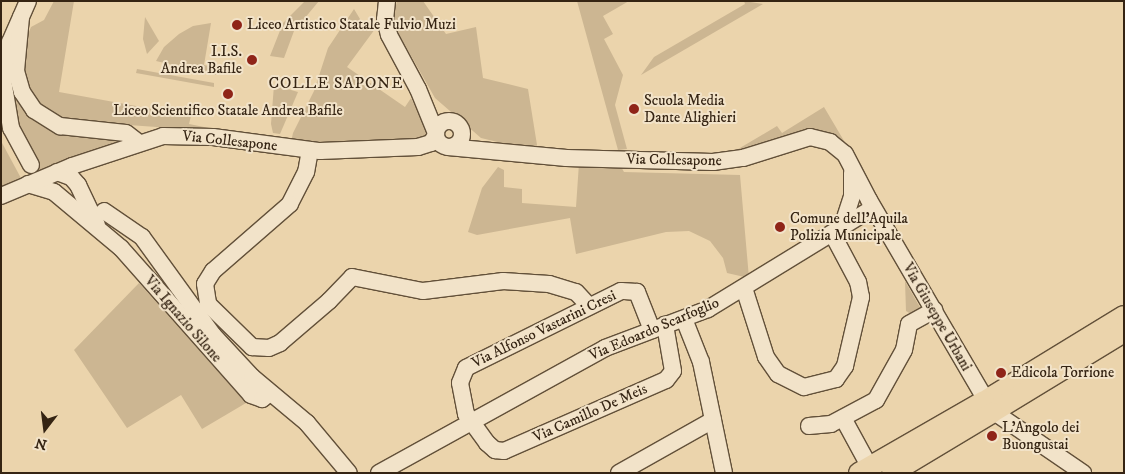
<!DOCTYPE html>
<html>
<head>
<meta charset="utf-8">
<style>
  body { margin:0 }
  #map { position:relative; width:1125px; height:474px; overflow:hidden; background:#ebd4ac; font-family:"IM FELL DW Pica",serif }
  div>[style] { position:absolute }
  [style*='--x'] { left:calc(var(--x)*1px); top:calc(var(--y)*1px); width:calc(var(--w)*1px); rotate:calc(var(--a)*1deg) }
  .green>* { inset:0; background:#ccb692 }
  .roads { filter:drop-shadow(1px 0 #625039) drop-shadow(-1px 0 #625039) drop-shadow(0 1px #625039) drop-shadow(0 -1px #625039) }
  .minor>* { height:16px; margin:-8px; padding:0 8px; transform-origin:8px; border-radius:8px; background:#f2e3c9 }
  .minor>.ring { margin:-8px; padding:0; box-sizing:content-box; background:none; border:16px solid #f2e3c9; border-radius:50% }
  .major>* { height:20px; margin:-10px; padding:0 10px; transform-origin:10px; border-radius:10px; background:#ebd4ac }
  .dots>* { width:14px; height:14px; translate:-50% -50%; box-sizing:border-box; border:2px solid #f2e3c9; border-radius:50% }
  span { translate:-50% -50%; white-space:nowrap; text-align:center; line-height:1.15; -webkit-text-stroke:4px #f2e3c9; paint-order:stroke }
  .poi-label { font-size:15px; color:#352413 }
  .left { translate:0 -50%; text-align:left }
  .right { translate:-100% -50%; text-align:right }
  .street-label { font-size:15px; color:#352413 }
  .neighbourhood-label { font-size:16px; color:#352413; letter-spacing:1px }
  .frame { position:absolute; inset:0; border:2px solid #352413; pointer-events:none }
  .north { position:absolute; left:20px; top:404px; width:50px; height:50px; -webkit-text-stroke:4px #f2e3c9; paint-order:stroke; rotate:195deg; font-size:14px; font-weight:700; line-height:20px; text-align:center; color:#352413 }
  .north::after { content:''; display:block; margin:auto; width:18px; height:22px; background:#352413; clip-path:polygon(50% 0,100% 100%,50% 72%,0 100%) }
</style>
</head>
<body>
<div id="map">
  <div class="green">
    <i style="clip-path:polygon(54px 1px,74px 1px,59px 92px,191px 116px,189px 124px,214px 129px,213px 131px,72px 121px,48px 114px,33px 97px,23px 75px,26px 39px,31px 27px,44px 20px)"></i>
    <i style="clip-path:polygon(305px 1px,319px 1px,294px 31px,284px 58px,270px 56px,283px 23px)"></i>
    <i style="clip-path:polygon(397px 1px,423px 1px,446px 34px,476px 27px,483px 78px,528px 89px,537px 145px,534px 151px,481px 138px,435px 98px,398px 33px,394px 13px)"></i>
    <i style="clip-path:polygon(577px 1px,629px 1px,603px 16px,613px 34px,604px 39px,623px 75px,615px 105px,627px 149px,618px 150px)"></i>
    <i style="clip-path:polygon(744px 1px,763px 4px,641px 75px,654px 57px,745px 4px)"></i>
    <i style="clip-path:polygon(354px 9px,363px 24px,375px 23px,375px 29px,347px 67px,405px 107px,411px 98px,427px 129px,424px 139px,337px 147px,291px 142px,293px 133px,314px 91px,328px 48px)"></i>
    <i style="clip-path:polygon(145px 17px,159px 41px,147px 54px,143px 39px)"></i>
    <i style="clip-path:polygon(211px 23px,204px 65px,217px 68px,216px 75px,156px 61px,164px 47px,179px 34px,193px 26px)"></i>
    <i style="clip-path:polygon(137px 69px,214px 83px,214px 87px,136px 73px)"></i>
    <i style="clip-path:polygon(274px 85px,298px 92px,280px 134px,273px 133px,271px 124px)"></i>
    <i style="clip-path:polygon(15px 98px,31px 118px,48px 129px,123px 141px,37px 174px,34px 169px,26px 172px,37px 161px,19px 124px)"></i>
    <i style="clip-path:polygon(824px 107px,850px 151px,837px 140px,728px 155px,777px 126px,782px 133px)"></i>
    <i style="clip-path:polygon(1px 141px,22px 180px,1px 191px)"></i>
    <i style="clip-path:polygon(579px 163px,620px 165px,624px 172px,740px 175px,749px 278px,727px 273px,723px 258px,710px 241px,689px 231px,666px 232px,576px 254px,570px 218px,477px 235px,468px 232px,482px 188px,498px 167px,504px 170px,504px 187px,522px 189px,522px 203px,576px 207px)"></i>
    <i style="clip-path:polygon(905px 281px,922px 311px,911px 314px,906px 311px)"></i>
    <i style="clip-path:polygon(139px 283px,246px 403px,202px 429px,181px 395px,127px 428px,74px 350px)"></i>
  </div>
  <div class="roads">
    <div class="minor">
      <i style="--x:28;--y:1;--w:45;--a:113.7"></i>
      <i style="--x:10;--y:42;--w:39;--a:100"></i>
      <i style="--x:3;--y:80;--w:49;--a:80.5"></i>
      <i style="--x:11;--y:128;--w:42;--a:61.6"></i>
      <i style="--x:387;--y:1;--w:18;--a:96"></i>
      <i style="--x:385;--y:19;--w:16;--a:76"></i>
      <i style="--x:389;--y:35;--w:61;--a:61.8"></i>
      <i style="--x:418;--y:89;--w:48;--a:67.8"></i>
      <i style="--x:21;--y:17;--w:54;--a:95.3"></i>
      <i style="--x:16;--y:71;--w:22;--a:74"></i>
      <i style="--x:22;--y:92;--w:22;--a:56"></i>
      <i style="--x:34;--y:110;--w:31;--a:32"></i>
      <i style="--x:60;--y:126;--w:66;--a:6.1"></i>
      <i style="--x:126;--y:133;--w:15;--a:37"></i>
      <i class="ring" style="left:436px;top:121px;width:10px;height:10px"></i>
      <i style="--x:448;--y:147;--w:119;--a:5.3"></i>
      <i style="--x:566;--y:158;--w:147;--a:1.6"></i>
      <i style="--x:713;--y:162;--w:30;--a:-8"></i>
      <i style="--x:743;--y:158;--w:70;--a:-17.4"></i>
      <i style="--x:810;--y:137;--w:21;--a:14"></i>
      <i style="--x:830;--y:142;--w:19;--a:39"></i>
      <i style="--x:845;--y:154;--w:52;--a:62.4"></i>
      <i style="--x:869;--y:200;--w:232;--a:59.7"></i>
      <i style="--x:310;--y:150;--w:22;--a:100"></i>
      <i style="--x:306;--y:172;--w:36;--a:117"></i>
      <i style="--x:290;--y:204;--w:102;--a:139"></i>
      <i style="--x:213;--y:271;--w:15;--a:122"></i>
      <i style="--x:205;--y:284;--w:20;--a:81"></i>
      <i style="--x:208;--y:304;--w:62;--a:44.3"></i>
      <i style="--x:252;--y:347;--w:17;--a:3"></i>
      <i style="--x:269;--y:348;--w:12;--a:-24"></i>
      <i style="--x:280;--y:343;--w:65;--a:-40.6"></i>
      <i style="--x:329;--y:301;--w:33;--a:-46"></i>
      <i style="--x:352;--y:277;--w:72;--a:11.2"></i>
      <i style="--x:423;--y:291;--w:81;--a:-7.1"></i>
      <i style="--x:503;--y:281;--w:46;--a:3.7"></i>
      <i style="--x:549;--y:284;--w:28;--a:17"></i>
      <i style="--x:576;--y:292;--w:19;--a:47"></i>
      <i style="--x:57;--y:172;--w:15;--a:20"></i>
      <i style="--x:71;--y:177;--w:11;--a:49"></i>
      <i style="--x:78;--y:185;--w:44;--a:64.6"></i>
      <i style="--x:28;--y:184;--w:27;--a:17"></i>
      <i style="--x:54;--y:192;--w:87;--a:39.9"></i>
      <i style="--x:121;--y:248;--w:196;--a:48.5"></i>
      <i style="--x:251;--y:395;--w:12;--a:20"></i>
      <i style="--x:262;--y:399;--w:10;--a:-37"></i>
      <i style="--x:1;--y:196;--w:77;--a:-22.9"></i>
      <i style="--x:72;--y:166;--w:96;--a:-18.2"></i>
      <i style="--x:163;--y:136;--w:50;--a:1.1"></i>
      <i style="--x:213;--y:137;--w:108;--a:7.5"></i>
      <i style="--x:320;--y:151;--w:98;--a:-2.3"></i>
      <i style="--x:418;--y:147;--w:14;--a:-17"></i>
      <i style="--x:431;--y:143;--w:9;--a:-58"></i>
      <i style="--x:104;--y:211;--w:46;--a:34.4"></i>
      <i style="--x:142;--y:237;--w:121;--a:54.1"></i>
      <i style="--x:213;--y:335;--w:57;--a:47.1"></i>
      <i style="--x:252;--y:377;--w:72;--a:39.9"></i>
      <i style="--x:307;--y:423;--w:65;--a:50"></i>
      <i style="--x:842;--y:227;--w:33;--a:-72"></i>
      <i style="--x:852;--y:196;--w:23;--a:-90"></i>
      <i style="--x:744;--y:288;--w:72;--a:72.3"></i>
      <i style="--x:766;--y:357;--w:21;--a:55"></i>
      <i style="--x:778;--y:374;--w:29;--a:27"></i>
      <i style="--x:804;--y:387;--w:33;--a:-14"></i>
      <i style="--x:836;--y:379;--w:16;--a:-55"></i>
      <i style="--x:845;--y:366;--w:71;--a:-76.9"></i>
      <i style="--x:861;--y:297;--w:15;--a:-101"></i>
      <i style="--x:858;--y:282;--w:55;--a:-118"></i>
      <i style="--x:684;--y:319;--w:46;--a:68.4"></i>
      <i style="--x:701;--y:362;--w:113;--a:78.3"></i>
      <i style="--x:652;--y:330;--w:41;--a:-111.5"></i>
      <i style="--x:637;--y:292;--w:16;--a:-176"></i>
      <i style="--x:621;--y:291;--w:173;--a:153.6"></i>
      <i style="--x:466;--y:368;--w:16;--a:112"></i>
      <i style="--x:460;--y:383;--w:32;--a:79"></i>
      <i style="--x:466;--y:414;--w:36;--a:54"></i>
      <i style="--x:487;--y:443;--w:11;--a:41"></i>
      <i style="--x:495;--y:450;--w:9;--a:6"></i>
      <i style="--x:504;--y:451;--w:177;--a:-23.7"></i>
      <i style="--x:666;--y:380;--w:11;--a:-52"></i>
      <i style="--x:673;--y:371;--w:47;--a:-99.9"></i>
      <i style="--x:994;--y:412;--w:108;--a:34.4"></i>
      <i style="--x:843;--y:418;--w:63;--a:61.4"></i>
      <i style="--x:809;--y:426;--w:22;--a:-5"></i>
      <i style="--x:831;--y:424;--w:51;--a:-28.1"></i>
      <i style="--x:876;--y:400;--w:57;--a:-60.8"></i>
      <i style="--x:904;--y:350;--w:26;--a:-79"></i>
      <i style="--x:909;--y:324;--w:29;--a:-29"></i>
      <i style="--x:379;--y:473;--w:258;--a:-28.9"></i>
      <i style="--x:605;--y:348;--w:110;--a:-20.7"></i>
      <i style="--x:708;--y:309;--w:193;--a:-31.5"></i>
      <i style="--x:619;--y:473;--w:108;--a:-29.4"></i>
    </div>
    <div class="major">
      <i style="--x:988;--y:399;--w:159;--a:-31.4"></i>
      <i style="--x:996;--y:410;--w:150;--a:-31.4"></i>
      <i style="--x:859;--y:473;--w:144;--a:-29.9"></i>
      <i style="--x:892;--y:473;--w:117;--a:-31"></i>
    </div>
  </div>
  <div class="dots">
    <i style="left:237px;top:25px;background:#8f2418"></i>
    <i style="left:252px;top:60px;background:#8f2418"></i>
    <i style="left:228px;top:94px;background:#8f2418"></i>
    <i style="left:634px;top:109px;background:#8f2418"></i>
    <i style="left:780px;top:227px;background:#8f2418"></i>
    <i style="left:1001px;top:373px;background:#8f2418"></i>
    <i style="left:992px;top:436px;background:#8f2418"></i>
  </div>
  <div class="poi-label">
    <span class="left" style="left:247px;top:25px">Liceo Artistico Statale Fulvio Muzi</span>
    <span class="right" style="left:242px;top:60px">I.I.S.<br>Andrea Bafile</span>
    <span class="left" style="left:644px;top:109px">Scuola Media<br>Dante Alighieri</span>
    <span style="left:228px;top:111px">Liceo Scientifico Statale Andrea Bafile</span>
    <span class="left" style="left:790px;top:227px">Comune dell'Aquila<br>Polizia Municipale</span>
    <span class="left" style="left:1011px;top:373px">Edicola Torrione</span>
    <span class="left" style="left:1002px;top:436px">L'Angolo dei<br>Buongustai</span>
  </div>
  <div class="street-label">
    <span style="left:230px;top:141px;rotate:6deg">Via Collesapone</span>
    <span style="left:674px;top:160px;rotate:1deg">Via Collesapone</span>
    <span style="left:937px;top:317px;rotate:60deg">Via Giuseppe Urbani</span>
    <span style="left:183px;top:319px;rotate:49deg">Via Ignazio Silone</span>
    <span style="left:544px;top:329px;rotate:-26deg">Via Alfonso Vastarini Cresi</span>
    <span style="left:654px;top:329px;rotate:-23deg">Via Edoardo Scarfoglio</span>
    <span style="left:590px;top:413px;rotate:-24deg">Via Camillo De Meis</span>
  </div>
  <div class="neighbourhood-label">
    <span style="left:336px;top:83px">COLLE SAPONE</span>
  </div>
  <div class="frame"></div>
  <div class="north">N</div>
</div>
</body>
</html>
